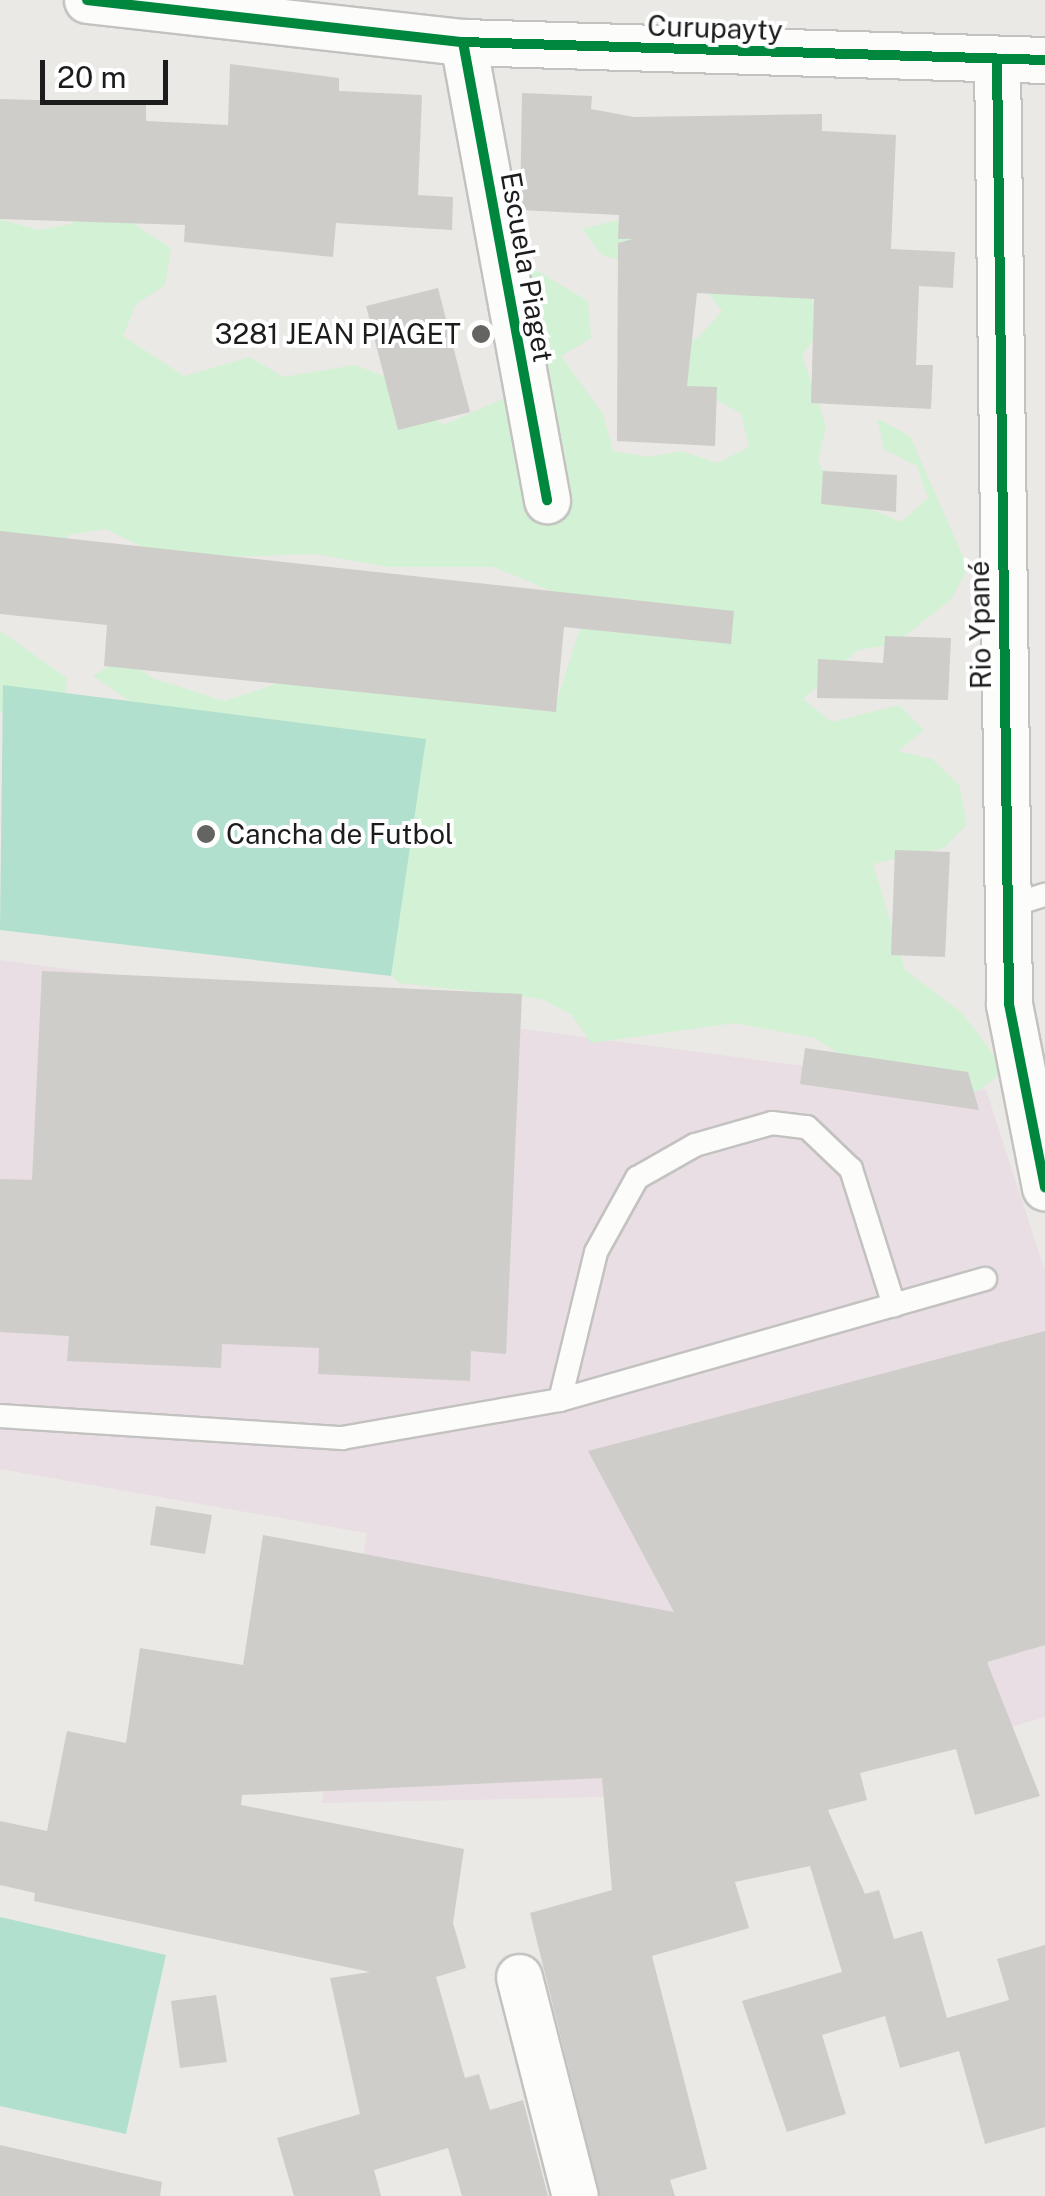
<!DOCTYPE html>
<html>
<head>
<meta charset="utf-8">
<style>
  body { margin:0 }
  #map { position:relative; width:1045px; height:2196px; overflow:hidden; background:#eae9e5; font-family:"Public Sans",sans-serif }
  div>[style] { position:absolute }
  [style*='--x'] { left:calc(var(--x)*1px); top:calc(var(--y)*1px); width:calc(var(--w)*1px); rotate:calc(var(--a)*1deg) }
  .industrial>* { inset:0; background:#e8dee3 }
  .park>* { inset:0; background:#d3f1d4 }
  .pitch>* { inset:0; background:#b1e1ce }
  .building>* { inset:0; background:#cfcdca }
  .roads { filter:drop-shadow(2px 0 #c3c2c1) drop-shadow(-2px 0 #c3c2c1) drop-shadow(0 2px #c3c2c1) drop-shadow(0 -2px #c3c2c1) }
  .lane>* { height:22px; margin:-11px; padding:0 11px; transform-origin:11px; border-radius:11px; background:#fcfcfb }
  .street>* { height:45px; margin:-22.5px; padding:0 22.5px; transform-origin:22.5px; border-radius:22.5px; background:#fcfcfb }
  .cycleway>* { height:10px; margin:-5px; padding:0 5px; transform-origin:5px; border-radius:5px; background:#00873e }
  .dots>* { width:28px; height:28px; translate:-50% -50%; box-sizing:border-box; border:5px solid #fff; border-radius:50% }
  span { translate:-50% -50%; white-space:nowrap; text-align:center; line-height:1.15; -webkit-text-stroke:8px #fff; paint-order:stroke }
  .street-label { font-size:28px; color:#1c1c1c }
  .poi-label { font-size:28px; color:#1c1c1c }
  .right { translate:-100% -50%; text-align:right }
  .left { translate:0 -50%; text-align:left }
  .scale { position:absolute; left:40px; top:60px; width:128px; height:45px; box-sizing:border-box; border:5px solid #1c1c1c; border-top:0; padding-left:12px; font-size:30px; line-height:35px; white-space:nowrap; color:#1c1c1c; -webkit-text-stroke:8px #fff; paint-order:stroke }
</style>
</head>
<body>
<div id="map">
  <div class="industrial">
    <i style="clip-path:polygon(0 960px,986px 1090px,1045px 1271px,1045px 1717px,787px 1793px,322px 1803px,367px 1533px,0 1469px)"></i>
  </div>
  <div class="park">
    <i style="clip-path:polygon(89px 195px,171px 248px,165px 285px,136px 304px,123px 336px,184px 376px,250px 357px,283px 377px,355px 365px,386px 377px,443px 425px,505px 398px,532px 375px,524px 263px,588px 301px,591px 338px,561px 356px,603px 414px,613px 451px,648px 457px,682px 451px,717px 463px,749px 447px,741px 413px,680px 382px,664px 353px,699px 337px,722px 311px,702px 285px,602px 255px,582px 229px,617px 220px,717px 250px,771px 297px,808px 292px,824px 327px,802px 355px,826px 426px,818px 462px,836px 495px,901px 522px,928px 498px,917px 466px,884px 449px,877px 418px,910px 436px,968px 568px,951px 599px,895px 644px,858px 650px,803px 699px,832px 722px,899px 705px,924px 730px,898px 751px,932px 759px,959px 785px,967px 824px,944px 848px,873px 864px,905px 970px,962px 1013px,1005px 1070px,978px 1091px,937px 1097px,872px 1074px,815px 1038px,735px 1023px,591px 1043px,572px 1015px,541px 999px,399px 983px,149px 714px,93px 676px,123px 657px,152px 678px,224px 701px,331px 666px,556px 703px,583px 619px,559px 594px,494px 567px,388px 567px,316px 554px,169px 559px,105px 529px,68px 535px,50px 566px,0 577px,0 219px,38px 230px,72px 224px)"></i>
    <i style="clip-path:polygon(0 631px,67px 678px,65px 695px,0 712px)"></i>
  </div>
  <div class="pitch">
    <i style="clip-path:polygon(3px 685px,426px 739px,391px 976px,0 930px)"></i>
    <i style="clip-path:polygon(0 1917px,166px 1955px,126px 2134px,0 2106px)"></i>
  </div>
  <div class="building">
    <i style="clip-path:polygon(230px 64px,339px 78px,339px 91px,422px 95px,418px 195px,453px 197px,452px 230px,336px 223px,333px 257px,184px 242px,185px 225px,0 219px,0 99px,146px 103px,146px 121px,228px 125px)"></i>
    <i style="clip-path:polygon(522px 93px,592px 96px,591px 109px,634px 117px,822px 114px,822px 131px,896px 135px,891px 249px,955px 252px,953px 288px,919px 286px,916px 365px,933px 365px,931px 409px,811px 403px,814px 299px,697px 293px,687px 386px,717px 387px,715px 446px,617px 441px,618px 243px,633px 239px,618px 239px,619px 215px,520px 210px)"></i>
    <i style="clip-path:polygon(438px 288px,470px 412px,398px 430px,366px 306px)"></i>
    <i style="clip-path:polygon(823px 471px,897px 475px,896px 512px,821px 504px)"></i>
    <i style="clip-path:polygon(0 531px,734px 611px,731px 644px,564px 627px,556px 712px,104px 666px,107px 625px,0 614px)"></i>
    <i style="clip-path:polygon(885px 636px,951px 638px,948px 700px,817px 698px,818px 659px,883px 663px)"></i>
    <i style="clip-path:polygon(895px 850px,950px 852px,945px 957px,891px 955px)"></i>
    <i style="clip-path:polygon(42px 971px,522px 994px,506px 1354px,471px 1351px,470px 1381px,318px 1374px,319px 1348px,222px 1344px,221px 1368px,67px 1361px,69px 1336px,0 1332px,0 1179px,32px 1180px)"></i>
    <i style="clip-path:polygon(805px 1048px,968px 1072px,979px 1110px,800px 1084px)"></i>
    <i style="clip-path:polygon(1045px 1331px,1045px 1645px,987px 1662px,1040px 1796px,975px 1815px,956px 1749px,860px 1773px,867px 1800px,828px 1810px,865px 1894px,879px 1890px,894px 1939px,922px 1931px,947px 2018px,1009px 2000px,997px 1959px,1045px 1945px,1045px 2127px,985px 2144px,959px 2051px,900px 2068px,885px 2016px,822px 2035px,846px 2114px,787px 2132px,742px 2001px,842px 1972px,810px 1866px,735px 1882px,749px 1928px,652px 1956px,707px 2169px,670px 2180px,675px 2196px,600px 2196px,530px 1913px,612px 1890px,602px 1778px,242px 1795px,241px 1805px,464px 1849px,453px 1923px,466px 1968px,436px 1977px,465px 2078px,479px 2074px,490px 2110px,523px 2100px,548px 2196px,462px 2196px,448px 2148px,374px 2170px,381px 2196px,294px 2196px,277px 2138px,360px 2114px,330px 1978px,370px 1972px,34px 1901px,35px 1893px,0 1885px,0 1821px,47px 1831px,67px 1731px,126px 1743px,140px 1648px,243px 1665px,263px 1535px,674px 1612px,588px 1451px)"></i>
    <i style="clip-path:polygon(156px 1506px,212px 1515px,205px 1554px,150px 1545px)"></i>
    <i style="clip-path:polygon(216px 1995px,227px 2062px,180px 2068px,171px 2001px)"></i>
    <i style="clip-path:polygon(0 2145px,162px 2182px,160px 2196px,0 2196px)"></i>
  </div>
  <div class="roads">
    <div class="lane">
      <i style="--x:1007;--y:907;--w:40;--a:-18"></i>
      <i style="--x:560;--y:1400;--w:152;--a:-76.3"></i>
      <i style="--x:596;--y:1252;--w:85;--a:-61"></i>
      <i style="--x:637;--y:1178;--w:67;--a:-29.6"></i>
      <i style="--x:695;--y:1145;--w:80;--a:-15.9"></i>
      <i style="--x:772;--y:1123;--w:35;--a:7"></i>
      <i style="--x:807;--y:1127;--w:61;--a:43.7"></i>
      <i style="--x:851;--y:1169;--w:143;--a:72.5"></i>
      <i style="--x:0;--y:1416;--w:343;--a:3.7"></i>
      <i style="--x:342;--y:1438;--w:221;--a:-9.9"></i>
      <i style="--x:560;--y:1400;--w:442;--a:-15.9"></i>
    </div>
    <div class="street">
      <i style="--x:87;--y:0;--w:378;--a:6.4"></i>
      <i style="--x:463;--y:42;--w:582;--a:1.77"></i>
      <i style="--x:463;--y:42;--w:466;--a:79.6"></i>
      <i style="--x:997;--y:59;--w:945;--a:89.27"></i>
      <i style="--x:1009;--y:1004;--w:187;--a:78.9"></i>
      <i style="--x:519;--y:1977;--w:226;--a:75.7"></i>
    </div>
  </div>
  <div class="cycleway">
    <i style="--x:87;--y:0;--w:378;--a:6.4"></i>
    <i style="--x:463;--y:42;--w:582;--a:1.77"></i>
    <i style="--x:463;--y:42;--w:466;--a:79.6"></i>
    <i style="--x:997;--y:59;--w:945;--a:89.27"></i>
    <i style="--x:1009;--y:1004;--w:187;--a:78.9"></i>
  </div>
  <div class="dots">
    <i style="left:481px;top:334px;background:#646462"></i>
    <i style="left:206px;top:834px;background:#646462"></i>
  </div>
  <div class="street-label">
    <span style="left:715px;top:28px;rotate:2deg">Curupayty</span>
    <span style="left:527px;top:267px;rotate:80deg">Escuela Piaget</span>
    <span style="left:980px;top:625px;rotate:-91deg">Rio Ypané</span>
  </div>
  <div class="poi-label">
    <span class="right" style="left:461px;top:334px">3281 JEAN PIAGET</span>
    <span class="left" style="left:226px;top:834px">Cancha de Futbol</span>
  </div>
  <div class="scale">20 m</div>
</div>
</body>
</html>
